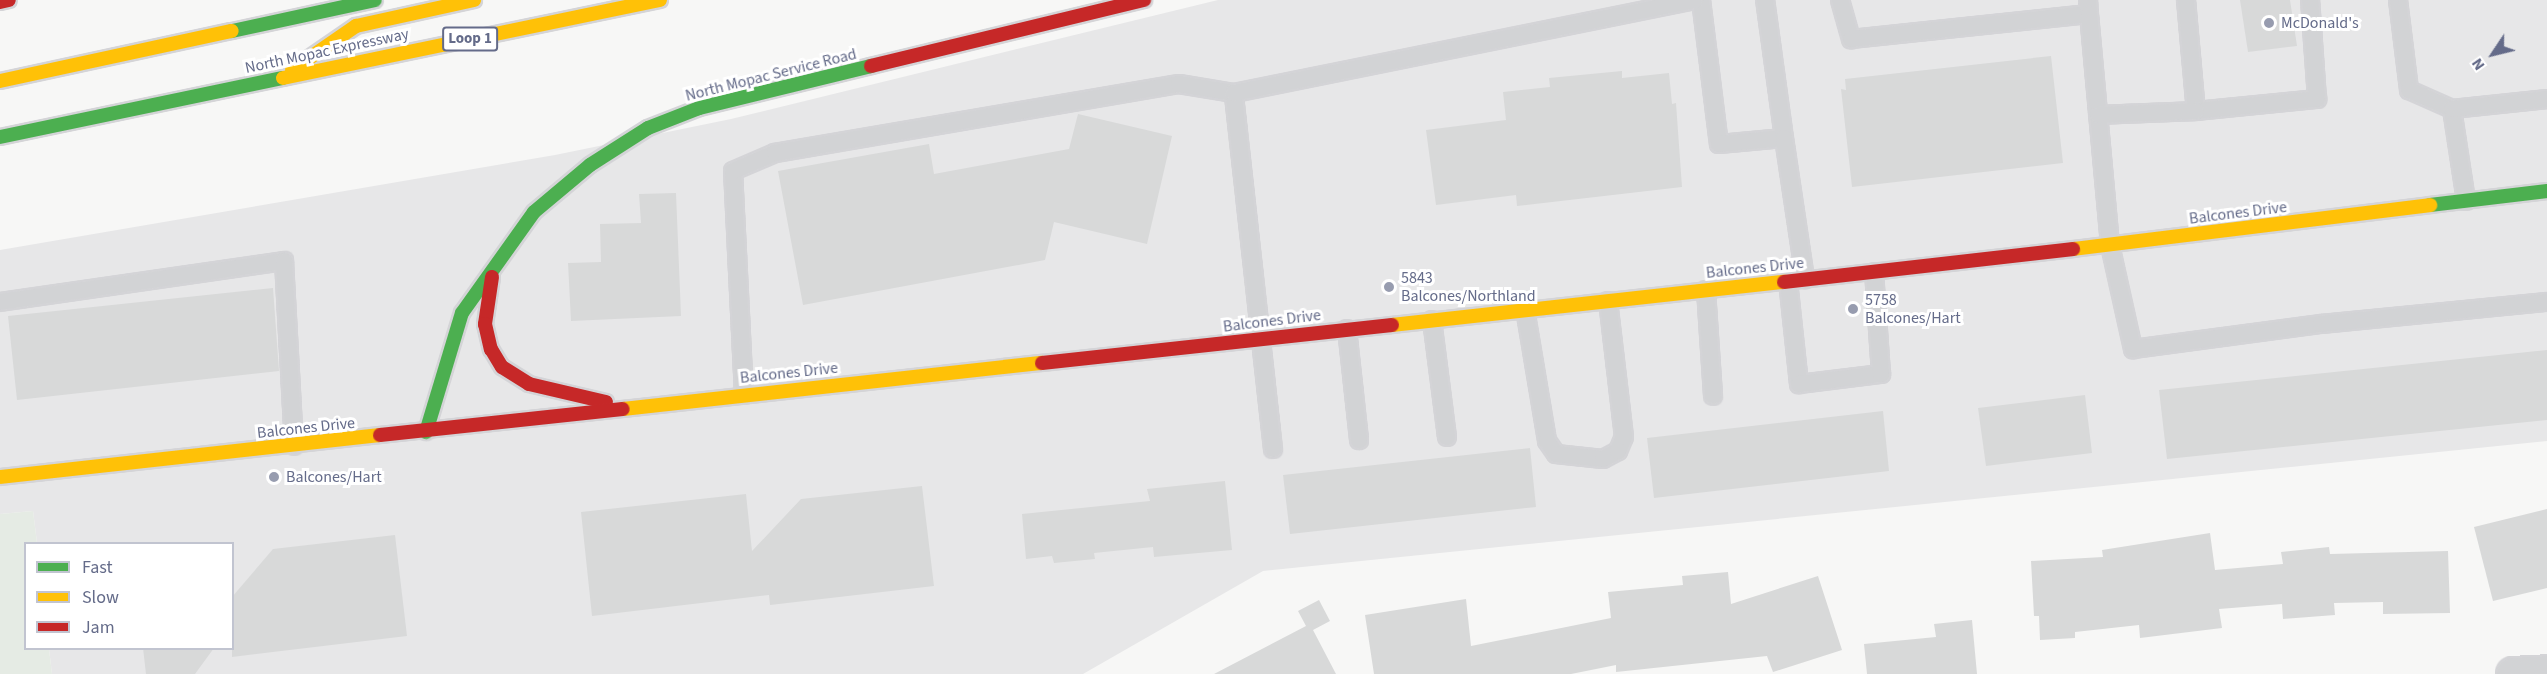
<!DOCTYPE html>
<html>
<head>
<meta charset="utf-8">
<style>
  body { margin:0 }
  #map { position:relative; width:2547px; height:674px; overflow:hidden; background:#f7f7f6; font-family:"Source Sans 3",sans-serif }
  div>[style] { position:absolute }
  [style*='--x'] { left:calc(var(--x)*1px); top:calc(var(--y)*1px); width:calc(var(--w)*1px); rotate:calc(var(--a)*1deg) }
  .built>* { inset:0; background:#e7e7e8 }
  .green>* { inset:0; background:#e5ebe4 }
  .building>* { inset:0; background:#d8d9d9 }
  .roads { filter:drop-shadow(2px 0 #d4d4d7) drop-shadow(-2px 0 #d4d4d7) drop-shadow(0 2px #d4d4d7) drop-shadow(0 -2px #d4d4d7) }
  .lane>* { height:16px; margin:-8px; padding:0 8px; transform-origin:8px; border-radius:8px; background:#d2d3d5 }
  .street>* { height:33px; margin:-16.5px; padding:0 16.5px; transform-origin:16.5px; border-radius:16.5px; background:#d2d3d5 }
  .fast>* { height:14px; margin:-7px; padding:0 7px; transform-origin:7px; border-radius:7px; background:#4caf50 }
  .slow>* { height:14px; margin:-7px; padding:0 7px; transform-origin:7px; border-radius:7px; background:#ffc107 }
  .jam>* { height:14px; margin:-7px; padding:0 7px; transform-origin:7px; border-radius:7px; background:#c62828 }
  .dots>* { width:16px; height:16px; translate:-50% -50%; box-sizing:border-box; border:3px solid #fff; border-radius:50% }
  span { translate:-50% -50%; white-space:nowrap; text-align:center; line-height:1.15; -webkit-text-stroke:6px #fff; paint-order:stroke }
  .shield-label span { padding:2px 4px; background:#fff; border:2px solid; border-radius:4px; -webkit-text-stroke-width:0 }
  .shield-label { font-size:15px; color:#646b89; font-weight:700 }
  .poi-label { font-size:16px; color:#646b89 }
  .left { translate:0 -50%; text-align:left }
  .street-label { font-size:16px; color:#646b89 }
  .legend { position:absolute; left:24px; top:542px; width:210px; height:108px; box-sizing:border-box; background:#fff; border:2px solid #c1c4d0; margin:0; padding:8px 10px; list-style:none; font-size:18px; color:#646b89 }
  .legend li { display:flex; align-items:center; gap:12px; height:30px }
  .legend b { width:30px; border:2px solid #c1c4d0 }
  .north { position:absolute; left:2463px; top:24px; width:60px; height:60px; -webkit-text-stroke:4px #fff; paint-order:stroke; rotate:235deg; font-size:16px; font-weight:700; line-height:24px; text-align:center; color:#646b89 }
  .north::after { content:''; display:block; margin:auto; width:21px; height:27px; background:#646b89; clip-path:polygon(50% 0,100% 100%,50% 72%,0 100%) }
</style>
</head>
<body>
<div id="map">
  <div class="built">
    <i style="clip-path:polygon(1218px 0,2547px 0,2547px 441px,1263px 571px,1083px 674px,52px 674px,49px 649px,232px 648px,232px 544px,37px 543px,33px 511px,0 514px,0 250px,555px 155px,731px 119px)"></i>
  </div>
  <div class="green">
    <i style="clip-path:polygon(33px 511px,37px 543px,26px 544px,26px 648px,49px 649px,52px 674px,0 674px,0 514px)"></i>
  </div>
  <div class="building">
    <i style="clip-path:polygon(2240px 0,2290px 0,2297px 46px,2248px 52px)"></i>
    <i style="clip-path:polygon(2051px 56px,2063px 163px,1852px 187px,1841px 89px,1846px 90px,1845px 79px)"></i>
    <i style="clip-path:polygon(1622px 71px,1622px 78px,1669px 73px,1672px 104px,1676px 103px,1682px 187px,1517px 206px,1516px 195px,1436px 205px,1426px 130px,1506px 120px,1503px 92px,1550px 87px,1549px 78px)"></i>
    <i style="clip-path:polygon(1078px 114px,1172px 136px,1147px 244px,1054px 222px,1045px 260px,803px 305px,778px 171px,929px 144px,934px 174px,1069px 149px)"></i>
    <i style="clip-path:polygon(676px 193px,681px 316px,571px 321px,568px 263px,601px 262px,600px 224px,641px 223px,639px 194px)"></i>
    <i style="clip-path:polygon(273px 288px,279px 371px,17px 400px,8px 316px)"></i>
    <i style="clip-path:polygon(2547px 350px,2547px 420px,2167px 459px,2159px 390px)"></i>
    <i style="clip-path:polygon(2085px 395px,2092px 453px,1986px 466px,1978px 408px)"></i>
    <i style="clip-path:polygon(1883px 411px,1889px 471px,1654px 498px,1647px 438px)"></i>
    <i style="clip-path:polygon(1530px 448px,1536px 507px,1290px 534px,1283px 475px)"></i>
    <i style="clip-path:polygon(1225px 481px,1232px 550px,1154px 557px,1153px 547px,1094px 553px,1095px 559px,1054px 563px,1052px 556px,1026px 559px,1022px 514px,1150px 501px,1147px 489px)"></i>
    <i style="clip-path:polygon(922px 486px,934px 586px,770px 605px,769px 595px,592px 616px,581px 512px,746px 494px,752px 551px,801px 499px)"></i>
    <i style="clip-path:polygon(2547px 509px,2547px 588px,2493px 601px,2474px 527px)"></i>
    <i style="clip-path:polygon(2210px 533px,2215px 570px,2283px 564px,2281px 552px,2329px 547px,2330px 554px,2448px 551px,2450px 613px,2383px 614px,2383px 602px,2334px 603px,2335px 615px,2283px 619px,2282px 604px,2219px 609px,2222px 628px,2140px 638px,2139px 625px,2075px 632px,2075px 638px,2040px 640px,2039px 616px,2034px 616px,2031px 561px,2103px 557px,2102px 550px)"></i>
    <i style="clip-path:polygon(395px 535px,407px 636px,232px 657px,232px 597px,273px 549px)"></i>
    <i style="clip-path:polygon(1728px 572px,1731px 604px,1818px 576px,1842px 650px,1773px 672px,1767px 656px,1616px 672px,1616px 665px,1571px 674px,1374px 674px,1365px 615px,1466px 599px,1471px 646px,1611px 618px,1608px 592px,1683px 585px,1682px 576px)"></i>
    <i style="clip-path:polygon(1319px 600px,1330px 621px,1313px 630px,1336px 674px,1214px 674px,1306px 626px,1298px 611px)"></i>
    <i style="clip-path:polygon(1972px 620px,1977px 674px,1867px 674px,1864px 644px,1936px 637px,1934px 624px)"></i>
    <i style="clip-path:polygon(143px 648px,214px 648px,195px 674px,146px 674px)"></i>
  </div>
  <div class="roads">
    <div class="lane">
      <i style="--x:1701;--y:0;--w:145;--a:82.9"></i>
      <i style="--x:1719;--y:144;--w:65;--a:-5.3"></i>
      <i style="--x:1784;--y:138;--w:139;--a:-97.8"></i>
      <i style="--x:1840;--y:0;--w:41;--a:74.2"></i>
      <i style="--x:1851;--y:39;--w:239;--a:-6"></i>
      <i style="--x:2089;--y:14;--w:14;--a:-94"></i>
      <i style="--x:2186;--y:0;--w:111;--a:84.9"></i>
      <i style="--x:2196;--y:111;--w:122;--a:-5.7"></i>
      <i style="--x:2317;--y:99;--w:99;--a:-94"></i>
      <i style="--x:2398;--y:0;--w:91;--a:83"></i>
      <i style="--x:2409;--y:90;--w:47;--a:23.8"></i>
      <i style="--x:2452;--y:109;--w:93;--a:81.3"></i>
      <i style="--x:2089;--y:14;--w:232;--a:84.8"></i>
      <i style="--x:2110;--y:245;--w:107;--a:77.5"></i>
      <i style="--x:2133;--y:349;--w:190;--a:-7.6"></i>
      <i style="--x:2321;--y:324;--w:227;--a:-5.6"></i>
      <i style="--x:2452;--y:109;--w:96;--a:-6"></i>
      <i style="--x:2098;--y:115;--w:98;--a:-2.3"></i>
      <i style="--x:1784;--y:138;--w:143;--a:81.5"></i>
      <i style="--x:1788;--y:281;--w:104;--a:83.9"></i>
      <i style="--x:1799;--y:384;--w:83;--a:-7"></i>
      <i style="--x:1881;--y:374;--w:102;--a:-93.9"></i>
      <i style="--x:1706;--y:290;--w:106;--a:86.2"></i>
      <i style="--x:0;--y:302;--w:287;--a:-8.2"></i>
      <i style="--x:284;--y:261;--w:185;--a:86.9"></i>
      <i style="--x:1525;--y:309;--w:134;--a:80.5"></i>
      <i style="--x:1547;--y:441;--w:16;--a:55"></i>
      <i style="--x:1556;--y:454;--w:47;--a:6.1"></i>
      <i style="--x:1603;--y:459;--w:17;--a:-28"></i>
      <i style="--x:1618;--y:451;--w:15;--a:-67"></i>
      <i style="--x:1624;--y:437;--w:137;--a:-96.7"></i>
      <i style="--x:1432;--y:320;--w:118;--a:82.7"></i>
      <i style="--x:1347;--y:329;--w:112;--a:83.8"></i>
      <i style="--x:744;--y:395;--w:224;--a:-92.8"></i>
      <i style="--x:733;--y:171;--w:46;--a:-23.2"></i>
      <i style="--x:775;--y:153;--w:410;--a:-9.7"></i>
      <i style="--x:1179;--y:84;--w:56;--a:9.3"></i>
      <i style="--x:1273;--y:449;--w:358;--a:-96.3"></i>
      <i style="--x:1234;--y:93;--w:470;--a:-11.4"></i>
    </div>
    <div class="street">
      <i style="--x:2513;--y:674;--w:34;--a:-3"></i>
    </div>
    <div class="fast">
      <i style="--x:232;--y:31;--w:146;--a:-12.2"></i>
      <i style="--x:0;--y:137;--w:289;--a:-11.8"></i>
      <i style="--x:2430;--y:205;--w:118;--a:-6.8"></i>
      <i style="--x:426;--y:432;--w:124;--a:-73.2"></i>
      <i style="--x:462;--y:313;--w:124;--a:-54.5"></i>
      <i style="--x:534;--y:212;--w:73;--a:-40"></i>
      <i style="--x:590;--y:165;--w:69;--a:-32.5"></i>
      <i style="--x:648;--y:128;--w:55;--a:-21.4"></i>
      <i style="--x:699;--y:108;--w:177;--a:-13.7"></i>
    </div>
    <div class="slow">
      <i style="--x:292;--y:70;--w:78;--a:-34.5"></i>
      <i style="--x:356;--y:26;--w:121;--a:-12.4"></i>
      <i style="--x:283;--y:78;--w:385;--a:-11.7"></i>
      <i style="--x:0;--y:81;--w:237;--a:-12.2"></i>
      <i style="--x:2073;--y:249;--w:360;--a:-7"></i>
      <i style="--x:1392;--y:325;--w:394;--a:-6.3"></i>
      <i style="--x:623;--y:409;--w:422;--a:-6.3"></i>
      <i style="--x:0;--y:477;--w:382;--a:-6.3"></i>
    </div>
    <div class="jam">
      <i style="--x:0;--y:2;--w:9;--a:-13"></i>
      <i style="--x:871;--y:66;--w:281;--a:-13.6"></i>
      <i style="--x:492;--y:277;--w:48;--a:98.5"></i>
      <i style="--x:485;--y:324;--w:26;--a:77"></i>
      <i style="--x:491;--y:349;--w:21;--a:59"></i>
      <i style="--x:502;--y:367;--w:32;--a:32"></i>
      <i style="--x:529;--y:384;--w:79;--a:13.2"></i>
      <i style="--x:1784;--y:282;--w:291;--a:-6.5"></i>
      <i style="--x:1042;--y:363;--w:352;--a:-6.2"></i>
      <i style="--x:380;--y:435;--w:244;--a:-6.1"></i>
    </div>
  </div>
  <div class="dots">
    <i style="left:2269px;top:23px;background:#979caf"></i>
    <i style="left:1389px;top:287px;background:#979caf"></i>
    <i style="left:1853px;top:309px;background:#979caf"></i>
    <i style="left:274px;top:477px;background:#979caf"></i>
  </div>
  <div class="shield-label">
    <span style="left:470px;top:39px">Loop 1</span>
  </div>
  <div class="poi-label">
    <span class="left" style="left:2281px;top:23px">McDonald's</span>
    <span class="left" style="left:1401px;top:287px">5843<br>Balcones/Northland</span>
    <span class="left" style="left:1865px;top:309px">5758<br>Balcones/Hart</span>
    <span class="left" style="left:286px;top:477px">Balcones/Hart</span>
  </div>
  <div class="street-label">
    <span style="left:327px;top:51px;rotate:-12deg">North Mopac Expressway</span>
    <span style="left:771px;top:75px;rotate:-14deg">North Mopac Service Road</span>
    <span style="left:2238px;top:213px;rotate:-7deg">Balcones Drive</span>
    <span style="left:1755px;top:268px;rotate:-6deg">Balcones Drive</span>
    <span style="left:1272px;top:321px;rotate:-7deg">Balcones Drive</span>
    <span style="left:789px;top:373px;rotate:-6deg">Balcones Drive</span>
    <span style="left:306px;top:428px;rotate:-6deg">Balcones Drive</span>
  </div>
  <ul class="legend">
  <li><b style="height:8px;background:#4caf50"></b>Fast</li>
  <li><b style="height:8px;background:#ffc107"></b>Slow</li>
  <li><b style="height:8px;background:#c62828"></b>Jam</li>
  </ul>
  <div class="north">N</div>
</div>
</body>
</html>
